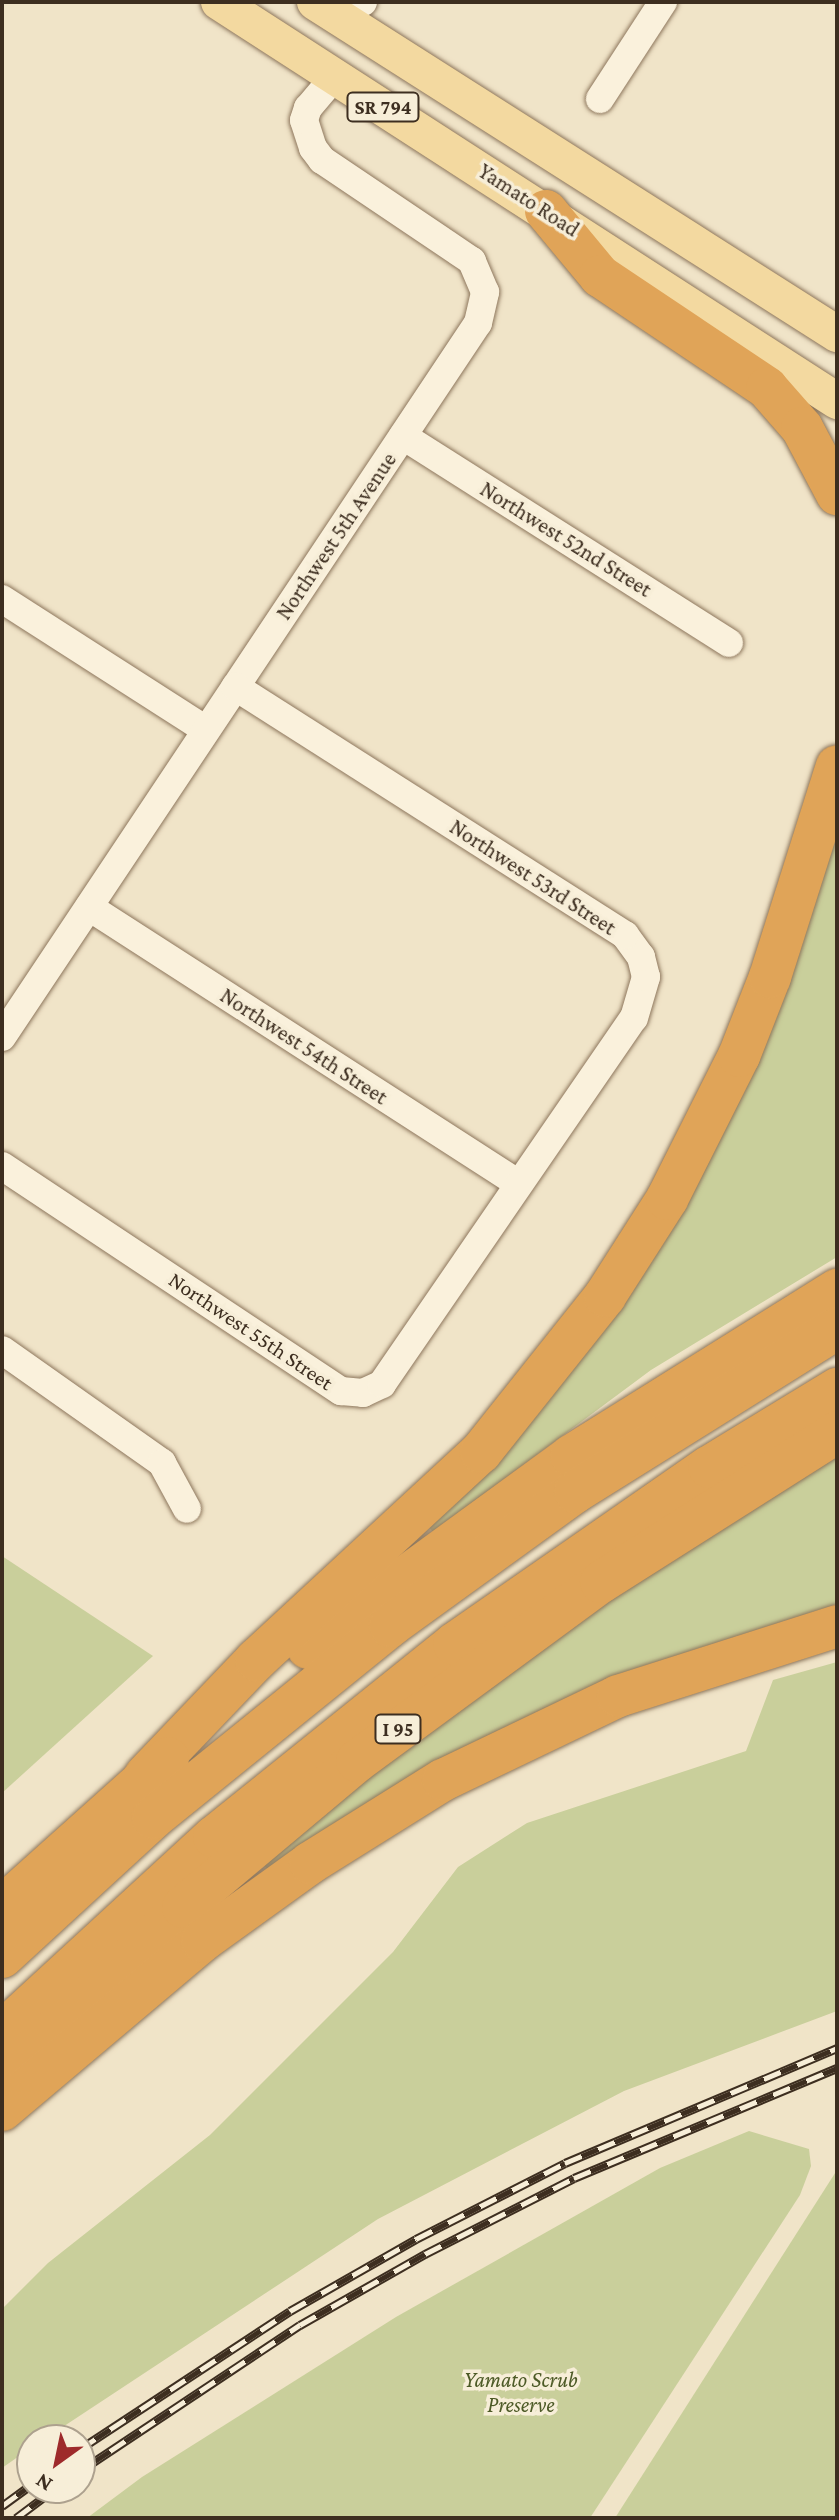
<!DOCTYPE html>
<html>
<head>
<meta charset="utf-8">
<style>
  body { margin:0 }
  #map { position:relative; width:839px; height:2520px; overflow:hidden; background:#f0e4c8; font-family:"Crimson Pro",serif }
  div>[style] { position:absolute }
  .green>* { inset:0; background:#c9cf9b }
  .roads { filter:drop-shadow(0 0 2px #8d765c) drop-shadow(0 0 2px #8d765c) }
  .minor>* { height:28px; margin:-14px; padding:0 14px; transform-origin:14px; border-radius:14px; background:#faf1dc }
  .major>* { height:36px; margin:-18px; padding:0 18px; transform-origin:18px; border-radius:18px; background:#f3d9a0 }
  .highway>* { height:42px; margin:-21px; padding:0 21px; transform-origin:21px; border-radius:21px; background:#e0a458 }
  .rail>* { height:9px; margin-top:-4.5px; transform-origin:0; background:repeating-linear-gradient(90deg,#f7eed8 0 18px,#3d2e20 0 36px); box-sizing:border-box; border-block:2px solid #3d2e20 }
  span { translate:-50% -50%; white-space:nowrap; text-align:center; line-height:1.15; -webkit-text-stroke:7px #f7eed8; paint-order:stroke }
  .shield-label span { padding:2px 6px; background:#f7eed8; border:2px solid; border-radius:6px; -webkit-text-stroke-width:0 }
  .shield-label { font-size:20px; color:#3d2e20; font-weight:700 }
  .street-label { font-size:22px; color:#3d2e20 }
  .park-label { font-size:22px; color:#4d5a26; font-style:italic }
  .frame { position:absolute; inset:0; border:4px solid #3d2e20; pointer-events:none }
  .north { position:absolute; left:16px; top:2424px; width:80px; height:80px; box-sizing:border-box; background:#f7eed8; border:2px solid #ada18e; border-radius:50%; rotate:213deg; font-size:22px; font-weight:700; line-height:32px; text-align:center; color:#3d2e20 }
  .north::after { content:''; display:block; margin:auto; width:28px; height:36px; background:#9e2a2b; clip-path:polygon(50% 0,100% 100%,50% 72%,0 100%) }
</style>
</head>
<body>
<div id="map">
  <div class="green">
    <i style="clip-path:polygon(837px 795px,837px 1257px,651px 1370px,433px 1532px,425px 1522px,668px 1215px)"></i>
    <i style="clip-path:polygon(837px 1448px,837px 1610px,271px 1873px,262px 1863px,456px 1704px)"></i>
    <i style="clip-path:polygon(2px 1556px,153px 1656px,2px 1793px)"></i>
    <i style="clip-path:polygon(837px 1662px,837px 2011px,624px 2091px,378px 2219px,43px 2440px,32px 2440px,32px 2447px,2px 2468px,2px 2309px,48px 2263px,210px 2135px,393px 1952px,458px 1867px,527px 1823px,746px 1751px,773px 1680px)"></i>
    <i style="clip-path:polygon(749px 2131px,809px 2149px,811px 2166px,800px 2195px,590px 2518px,87px 2518px,142px 2477px,396px 2317px,660px 2168px)"></i>
    <i style="clip-path:polygon(837px 2170px,837px 2518px,615px 2518px)"></i>
  </div>
  <div class="roads">
    <div class="minor">
      <i style="left:330px;top:2px;width:33px"></i>
      <i style="left:600px;top:99px;width:116px;rotate:-57deg"></i>
      <i style="left:403px;top:436px;width:386px;rotate:32.4deg"></i>
      <i style="left:2px;top:599px;width:242px;rotate:32.7deg"></i>
      <i style="left:89px;top:907px;width:511px;rotate:32.79deg"></i>
      <i style="left:2px;top:1037px;width:858px;rotate:-56.31deg"></i>
      <i style="left:478px;top:323px;width:32px;rotate:-77deg"></i>
      <i style="left:485px;top:292px;width:34px;rotate:-113deg"></i>
      <i style="left:472px;top:261px;width:181px;rotate:-146deg"></i>
      <i style="left:322px;top:160px;width:15px;rotate:-127deg"></i>
      <i style="left:313px;top:148px;width:29px;rotate:-108deg"></i>
      <i style="left:304px;top:120px;width:13px;rotate:-72deg"></i>
      <i style="left:308px;top:108px;width:42px;rotate:-49.8deg"></i>
      <i style="left:2px;top:1166px;width:407px;rotate:33.6deg"></i>
      <i style="left:341px;top:1391px;width:22px;rotate:5deg"></i>
      <i style="left:363px;top:1393px;width:21px;rotate:-25deg"></i>
      <i style="left:382px;top:1384px;width:444px;rotate:-55.5deg"></i>
      <i style="left:634px;top:1018px;width:43px;rotate:-73.7deg"></i>
      <i style="left:646px;top:977px;width:21px;rotate:-104deg"></i>
      <i style="left:641px;top:957px;width:27px;rotate:-126deg"></i>
      <i style="left:625px;top:935px;width:462px;rotate:-147.5deg"></i>
      <i style="left:2px;top:1350px;width:196px;rotate:35.2deg"></i>
      <i style="left:162px;top:1463px;width:52px;rotate:61.5deg"></i>
    </div>
    <div class="major">
      <i style="left:219px;top:2px;width:736px;rotate:32.85deg"></i>
      <i style="left:315px;top:2px;width:619px;rotate:32.46deg"></i>
    </div>
    <div class="highway">
      <i style="left:546px;top:211px;width:85px;rotate:50.3deg"></i>
      <i style="left:600px;top:276px;width:201px;rotate:33.8deg"></i>
      <i style="left:767px;top:388px;width:53px;rotate:48.8deg"></i>
      <i style="left:802px;top:428px;width:75px;rotate:62.1deg"></i>
      <i style="left:308px;top:1648px;width:326px;rotate:-36.1deg"></i>
      <i style="left:571px;top:1456px;width:314px;rotate:-32deg"></i>
      <i style="left:145px;top:1776px;width:161px;rotate:-46.3deg"></i>
      <i style="left:256px;top:1660px;width:306px;rotate:-42.8deg"></i>
      <i style="left:481px;top:1452px;width:199px;rotate:-51.5deg"></i>
      <i style="left:605px;top:1296px;width:115px;rotate:-57.4deg"></i>
      <i style="left:667px;top:1199px;width:160px;rotate:-63.3deg"></i>
      <i style="left:739px;top:1056px;width:85px;rotate:-68.6deg"></i>
      <i style="left:770px;top:977px;width:221px;rotate:-72.4deg"></i>
      <i style="left:2px;top:1907px;width:223px;rotate:-41.9deg"></i>
      <i style="left:2px;top:1957px;width:205px;rotate:-42.6deg"></i>
      <i style="left:153px;top:1818px;width:305px;rotate:-39deg"></i>
      <i style="left:390px;top:1626px;width:228px;rotate:-35.9deg"></i>
      <i style="left:575px;top:1492px;width:309px;rotate:-32deg"></i>
      <i style="left:2px;top:2032px;width:288px;rotate:-42.6deg"></i>
      <i style="left:214px;top:1837px;width:308px;rotate:-38.8deg"></i>
      <i style="left:454px;top:1644px;width:310px;rotate:-34.8deg"></i>
      <i style="left:709px;top:1467px;width:150px;rotate:-31.4deg"></i>
      <i style="left:2px;top:2079px;width:250px;rotate:-43.5deg"></i>
      <i style="left:183px;top:1907px;width:227px;rotate:-40deg"></i>
      <i style="left:357px;top:1761px;width:303px;rotate:-36.3deg"></i>
      <i style="left:601px;top:1582px;width:280px;rotate:-32.4deg"></i>
      <i style="left:2px;top:2110px;width:262px;rotate:-40.2deg"></i>
      <i style="left:202px;top:1941px;width:133px;rotate:-35.8deg"></i>
      <i style="left:310px;top:1863px;width:157px;rotate:-32deg"></i>
      <i style="left:443px;top:1780px;width:194px;rotate:-25.6deg"></i>
      <i style="left:618px;top:1696px;width:230px;rotate:-17.7deg"></i>
    </div>
  </div>
  <div class="rail">
    <i style="left:80px;top:2449px;width:251px;rotate:-33.3deg"></i>
    <i style="left:290px;top:2311px;width:145px;rotate:-29.7deg"></i>
    <i style="left:416px;top:2239px;width:167px;rotate:-27deg"></i>
    <i style="left:565px;top:2163px;width:295px;rotate:-22.9deg"></i>
    <i style="left:80px;top:2471px;width:264px;rotate:-33.6deg"></i>
    <i style="left:300px;top:2325px;width:144px;rotate:-29.6deg"></i>
    <i style="left:425px;top:2254px;width:167px;rotate:-27deg"></i>
    <i style="left:574px;top:2178px;width:285px;rotate:-22.7deg"></i>
    <i style="left:2px;top:2506px;width:37px;rotate:-36deg"></i>
    <i style="left:16px;top:2518px;width:50px;rotate:-36.9deg"></i>
  </div>
  <div class="shield-label">
    <span style="left:383px;top:107px">SR 794</span>
    <span style="left:398px;top:1729px">I 95</span>
  </div>
  <div class="street-label">
    <span style="left:529px;top:200px;rotate:33deg">Yamato Road</span>
    <span style="left:336px;top:536px;rotate:-56deg">Northwest 5th Avenue</span>
    <span style="left:566px;top:539px;rotate:32deg">Northwest 52nd Street</span>
    <span style="left:533px;top:877px;rotate:33deg">Northwest 53rd Street</span>
    <span style="left:304px;top:1046px;rotate:33deg">Northwest 54th Street</span>
    <span style="left:251px;top:1331px;rotate:34deg">Northwest 55th Street</span>
  </div>
  <div class="park-label">
    <span style="left:521px;top:2392px">Yamato Scrub<br>Preserve</span>
  </div>
  <div class="frame"></div>
  <div class="north">N</div>
</div>
</body>
</html>
